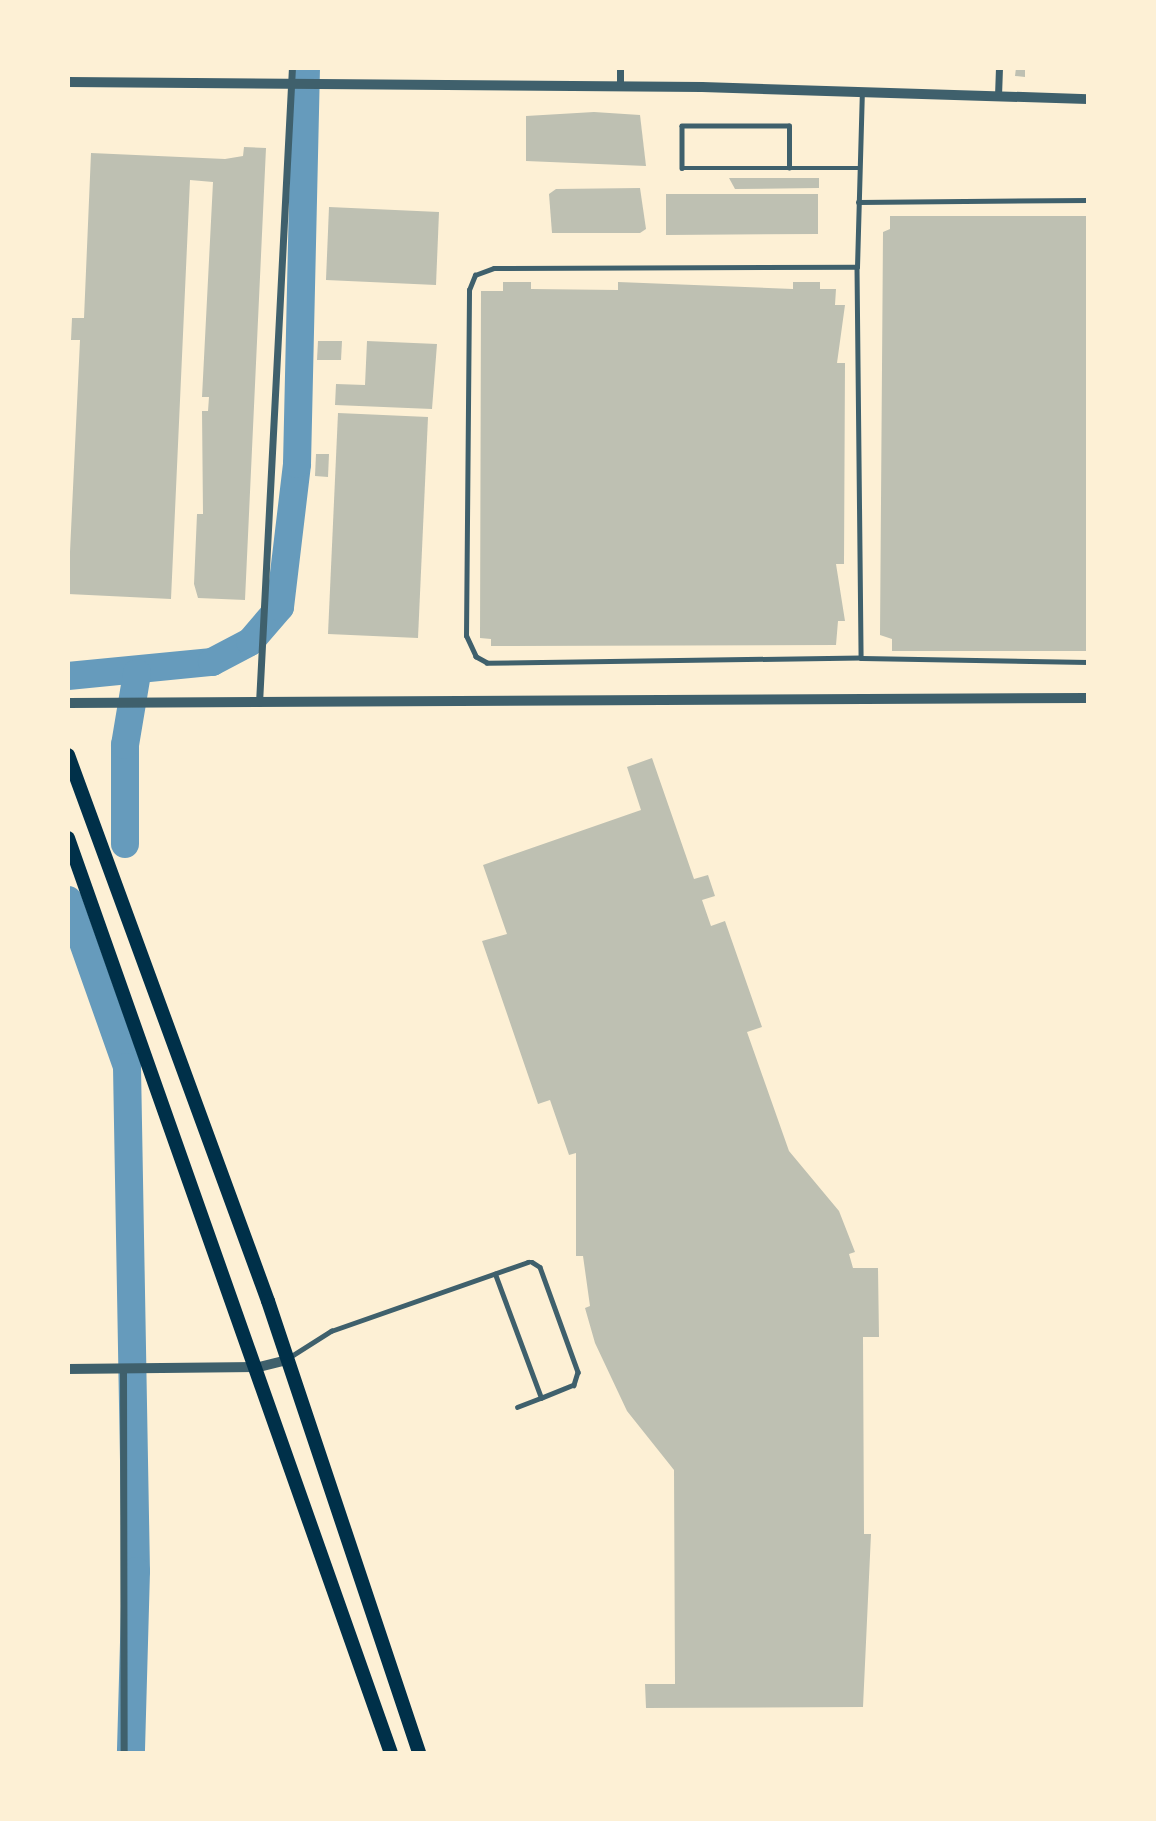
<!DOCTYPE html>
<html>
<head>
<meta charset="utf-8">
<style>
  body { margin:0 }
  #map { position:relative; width:1156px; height:1821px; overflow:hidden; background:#fdf0d5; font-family:"DejaVu Sans",sans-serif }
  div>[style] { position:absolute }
  .river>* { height:28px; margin:-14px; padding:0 14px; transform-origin:14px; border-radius:14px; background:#669bbc }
  .building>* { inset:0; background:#bec0b2 }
  .service>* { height:4.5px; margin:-2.25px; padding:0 2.25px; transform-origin:2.25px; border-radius:2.25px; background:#3f606c }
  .minor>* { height:7px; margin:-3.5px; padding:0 3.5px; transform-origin:3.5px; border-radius:3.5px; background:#3f606c }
  .tertiary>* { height:10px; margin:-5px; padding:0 5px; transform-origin:5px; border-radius:5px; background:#3f606c }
  .trunk>* { height:14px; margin:-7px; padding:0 7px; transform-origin:7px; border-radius:7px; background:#003049 }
  span { translate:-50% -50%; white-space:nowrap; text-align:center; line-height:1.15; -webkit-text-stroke:7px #fdf0d5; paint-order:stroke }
  .frame { position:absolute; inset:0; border:70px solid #fdf0d5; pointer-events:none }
</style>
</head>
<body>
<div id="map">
  <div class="river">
    <i style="left:68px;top:676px;width:145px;rotate:-5.6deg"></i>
    <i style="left:212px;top:662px;width:43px;rotate:-27.8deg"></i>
    <i style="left:250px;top:642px;width:46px;rotate:-49.4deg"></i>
    <i style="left:280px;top:607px;width:144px;rotate:-83.2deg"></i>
    <i style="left:297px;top:464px;width:396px;rotate:-88.7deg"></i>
    <i style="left:125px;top:844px;width:99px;rotate:-90deg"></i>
    <i style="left:125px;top:745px;width:73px;rotate:-80.5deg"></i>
    <i style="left:68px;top:900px;width:177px;rotate:70.5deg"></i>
    <i style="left:127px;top:1067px;width:504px;rotate:88.98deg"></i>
    <i style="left:136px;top:1571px;width:182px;rotate:91.6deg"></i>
  </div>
  <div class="building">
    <i style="clip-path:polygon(1016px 68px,1025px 68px,1025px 77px,1015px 76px)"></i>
    <i style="clip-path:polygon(594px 112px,640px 115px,646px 166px,526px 161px,526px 116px)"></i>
    <i style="clip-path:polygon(244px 147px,266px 148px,245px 600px,198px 598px,194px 584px,197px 514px,203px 514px,202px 411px,208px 411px,209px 397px,202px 397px,213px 182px,190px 180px,171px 599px,68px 594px,80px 340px,71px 340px,72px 318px,84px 318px,91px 153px,225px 159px,243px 156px)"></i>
    <i style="clip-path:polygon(729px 178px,819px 178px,819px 188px,735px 189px)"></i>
    <i style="clip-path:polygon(640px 188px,646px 229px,640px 233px,552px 233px,549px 194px,556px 189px)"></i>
    <i style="clip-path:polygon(666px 194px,818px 194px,818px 234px,666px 235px)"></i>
    <i style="clip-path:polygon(329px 207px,439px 212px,436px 285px,326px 280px)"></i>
    <i style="clip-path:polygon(890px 216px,1088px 216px,1088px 651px,892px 651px,892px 639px,880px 635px,883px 232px,890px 229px)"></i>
    <i style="clip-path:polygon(503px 282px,531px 282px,531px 289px,618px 290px,618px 282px,793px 289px,793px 282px,820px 282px,820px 289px,836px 289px,835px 305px,845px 305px,837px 363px,845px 363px,844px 564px,836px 564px,845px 621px,838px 621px,836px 645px,491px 646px,491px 639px,480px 638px,481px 291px,503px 291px)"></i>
    <i style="clip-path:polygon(318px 341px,342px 341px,341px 360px,317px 360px)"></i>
    <i style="clip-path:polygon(367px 341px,437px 344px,432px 409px,335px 405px,336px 384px,365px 385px)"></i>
    <i style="clip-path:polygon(338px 413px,428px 417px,418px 638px,328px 634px)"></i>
    <i style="clip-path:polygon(316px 454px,329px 454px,328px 477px,315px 476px)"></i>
    <i style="clip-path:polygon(652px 758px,694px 879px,708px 875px,715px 896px,702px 900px,711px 926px,725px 921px,762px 1027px,747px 1032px,789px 1151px,839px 1211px,855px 1252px,849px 1254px,853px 1268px,878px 1268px,879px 1337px,863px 1337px,864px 1534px,871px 1534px,863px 1707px,646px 1708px,645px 1684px,675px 1684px,674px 1470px,627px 1411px,595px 1343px,585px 1308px,590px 1306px,583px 1256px,576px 1256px,576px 1153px,569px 1155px,550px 1100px,538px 1104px,482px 941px,507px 934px,483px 865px,641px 810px,627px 767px)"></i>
  </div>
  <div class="service">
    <i style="left:789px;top:168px;width:42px;rotate:-90deg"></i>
    <i style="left:789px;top:126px;width:107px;rotate:180deg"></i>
    <i style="left:682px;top:126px;width:42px;rotate:90deg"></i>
    <i style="left:682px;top:168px;width:177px"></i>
    <i style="left:858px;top:202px;width:230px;rotate:-0.5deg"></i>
    <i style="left:857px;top:267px;width:391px;rotate:89.4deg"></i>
    <i style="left:861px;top:658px;width:374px;rotate:179.2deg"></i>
    <i style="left:487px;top:663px;width:13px;rotate:-151deg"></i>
    <i style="left:476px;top:657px;width:23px;rotate:-115deg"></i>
    <i style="left:466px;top:636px;width:346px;rotate:-89.5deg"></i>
    <i style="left:469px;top:290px;width:16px;rotate:-68deg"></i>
    <i style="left:475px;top:275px;width:20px;rotate:-20deg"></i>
    <i style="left:494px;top:268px;width:363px;rotate:-0.2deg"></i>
    <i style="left:857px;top:267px;width:174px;rotate:-88.4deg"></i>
    <i style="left:862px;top:658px;width:226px;rotate:1deg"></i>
    <i style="left:290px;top:1357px;width:49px;rotate:-32.4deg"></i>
    <i style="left:331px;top:1331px;width:209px;rotate:-19.3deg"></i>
    <i style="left:528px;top:1262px;width:4px"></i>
    <i style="left:532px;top:1262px;width:9px;rotate:32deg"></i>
    <i style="left:540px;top:1267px;width:112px;rotate:70.1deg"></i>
    <i style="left:578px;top:1372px;width:14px;rotate:107deg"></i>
    <i style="left:574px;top:1385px;width:35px;rotate:158deg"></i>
    <i style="left:541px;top:1398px;width:132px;rotate:-110.4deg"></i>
    <i style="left:517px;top:1407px;width:26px;rotate:-21deg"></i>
  </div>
  <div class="minor">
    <i style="left:620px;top:87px;width:19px;rotate:-90deg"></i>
    <i style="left:998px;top:96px;width:28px;rotate:-88deg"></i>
    <i style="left:259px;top:703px;width:636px;rotate:-87.03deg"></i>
    <i style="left:123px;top:1369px;width:384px;rotate:89.9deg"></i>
  </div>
  <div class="tertiary">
    <i style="left:68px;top:82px;width:634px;rotate:0.45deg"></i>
    <i style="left:702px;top:87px;width:386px;rotate:1.8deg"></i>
    <i style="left:68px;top:703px;width:1020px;rotate:-0.28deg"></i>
    <i style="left:68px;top:1369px;width:191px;rotate:-0.6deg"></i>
    <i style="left:259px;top:1367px;width:29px;rotate:-14deg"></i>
  </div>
  <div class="trunk">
    <i style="left:68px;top:755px;width:581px;rotate:69.88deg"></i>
    <i style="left:268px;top:1301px;width:477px;rotate:71.5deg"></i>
    <i style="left:68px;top:838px;width:970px;rotate:70.56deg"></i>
  </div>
  <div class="frame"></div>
</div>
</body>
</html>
